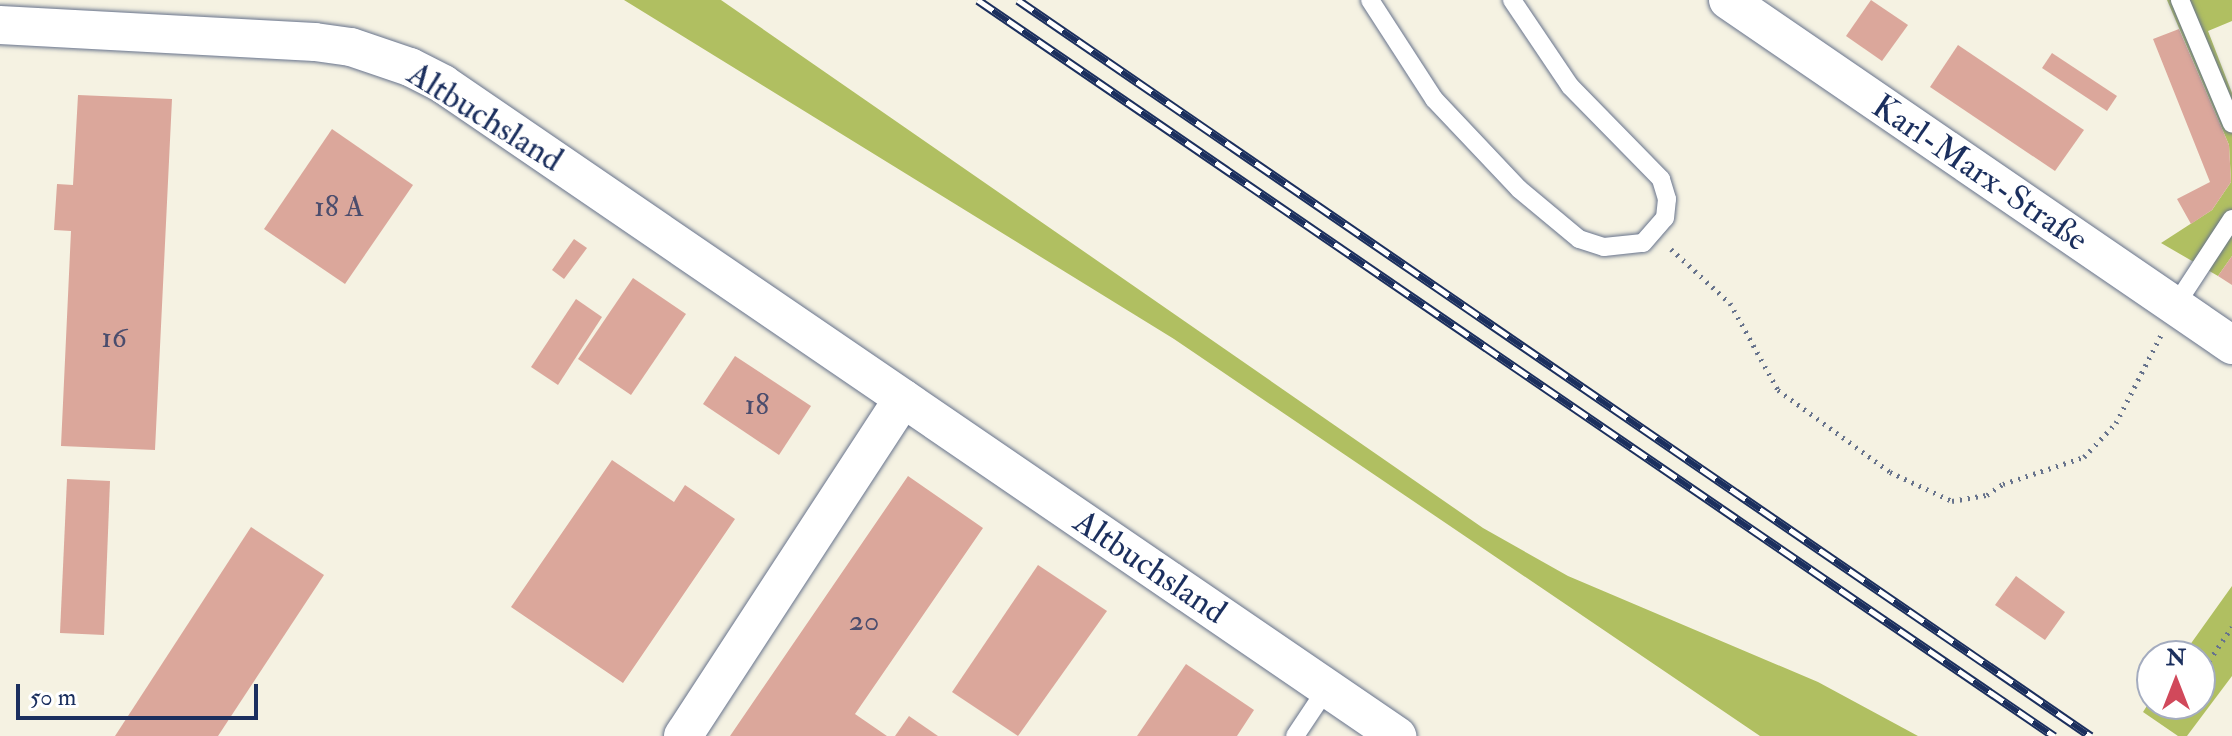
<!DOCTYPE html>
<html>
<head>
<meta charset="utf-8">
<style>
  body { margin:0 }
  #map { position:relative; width:2232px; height:736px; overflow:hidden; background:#f5f2e2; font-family:"IM FELL Double Pica",serif }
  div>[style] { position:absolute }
  .green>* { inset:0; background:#b0bf61 }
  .building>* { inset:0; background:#dba79b }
  .path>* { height:5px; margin-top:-2.5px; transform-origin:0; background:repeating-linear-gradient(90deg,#67738c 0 2px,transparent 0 8px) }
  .roads { filter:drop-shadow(0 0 2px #67738c) drop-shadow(0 0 2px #67738c) }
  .lane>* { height:18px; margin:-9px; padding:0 9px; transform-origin:9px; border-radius:9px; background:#fff }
  .street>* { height:38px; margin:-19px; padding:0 19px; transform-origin:19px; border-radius:19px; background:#fff }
  .rail>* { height:9px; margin-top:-4.5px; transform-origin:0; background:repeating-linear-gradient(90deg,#fff 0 18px,#1b2f5e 0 36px); box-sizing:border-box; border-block:2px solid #1b2f5e }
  span { translate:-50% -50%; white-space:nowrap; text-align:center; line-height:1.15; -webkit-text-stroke:6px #fff; paint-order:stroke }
  .number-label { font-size:30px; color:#4b4d6d }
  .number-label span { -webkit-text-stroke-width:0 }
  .street-label { font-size:34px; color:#1b2f5e }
  .north { position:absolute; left:2136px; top:640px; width:80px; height:80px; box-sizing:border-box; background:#fff; border:2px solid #a4acbf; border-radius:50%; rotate:0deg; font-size:22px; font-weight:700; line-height:32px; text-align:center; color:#1b2f5e }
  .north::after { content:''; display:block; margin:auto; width:28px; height:36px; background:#d1495b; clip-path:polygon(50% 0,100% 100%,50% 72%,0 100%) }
  .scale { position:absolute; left:16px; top:684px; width:242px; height:36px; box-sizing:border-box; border:4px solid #1b2f5e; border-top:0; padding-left:10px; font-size:24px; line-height:28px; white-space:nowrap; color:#1b2f5e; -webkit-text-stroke:6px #fff; paint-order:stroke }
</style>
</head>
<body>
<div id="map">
  <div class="green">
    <i style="clip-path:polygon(624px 0,721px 0,1483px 528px,1568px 576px,1818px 682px,1918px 736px,1760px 736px,1174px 339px)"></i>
    <i style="clip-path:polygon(2167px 0,2232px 0,2232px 21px,2208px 31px,2232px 93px,2232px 256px,2218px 276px,2161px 243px,2212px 210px,2231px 182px,2229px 145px)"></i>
    <i style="clip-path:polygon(2232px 586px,2232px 676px,2187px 736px,2178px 736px,2143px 712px,2152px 698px,2152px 704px,2200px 704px,2200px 656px,2182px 656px)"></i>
  </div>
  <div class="building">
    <i style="clip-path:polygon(1871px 0,1908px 25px,1882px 61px,1846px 36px)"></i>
    <i style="clip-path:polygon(2179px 29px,2229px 145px,2231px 182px,2212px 210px,2191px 224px,2177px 199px,2210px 182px,2153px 39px)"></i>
    <i style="clip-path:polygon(1958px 45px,2084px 130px,2055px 171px,1930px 87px)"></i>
    <i style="clip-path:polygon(2052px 53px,2117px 96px,2107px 111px,2042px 68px)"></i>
    <i style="clip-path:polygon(78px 95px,172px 99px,155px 450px,61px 446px,71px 231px,54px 230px,57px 184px,73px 185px)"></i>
    <i style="clip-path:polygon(332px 129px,413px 185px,345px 284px,264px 229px)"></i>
    <i style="clip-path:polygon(574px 239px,587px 248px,564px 279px,552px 270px)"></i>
    <i style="clip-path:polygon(2232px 256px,2232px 285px,2218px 276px)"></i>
    <i style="clip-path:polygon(633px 278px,686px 314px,631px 395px,578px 359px)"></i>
    <i style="clip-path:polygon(576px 299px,602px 317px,558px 385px,531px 367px)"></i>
    <i style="clip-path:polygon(735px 356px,811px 406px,779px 455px,703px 404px)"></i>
    <i style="clip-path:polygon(612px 460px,674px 502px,685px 485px,735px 519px,623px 683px,511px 607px)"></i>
    <i style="clip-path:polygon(908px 476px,983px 528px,855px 714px,887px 736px,730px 736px)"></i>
    <i style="clip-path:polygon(67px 479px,110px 481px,104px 635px,60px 633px)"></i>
    <i style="clip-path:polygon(251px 527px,324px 575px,218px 736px,115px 736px)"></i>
    <i style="clip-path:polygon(1038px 565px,1107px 611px,1018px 736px,952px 692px)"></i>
    <i style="clip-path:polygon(2016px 576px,2065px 612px,2045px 640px,1995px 605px)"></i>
    <i style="clip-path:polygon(1186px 664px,1254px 710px,1237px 736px,1137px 736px)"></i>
    <i style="clip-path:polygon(909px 716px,938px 736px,895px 736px)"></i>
  </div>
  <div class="path">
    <i style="left:1671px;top:249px;width:80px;rotate:42.5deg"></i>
    <i style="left:1730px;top:303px;width:99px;rotate:61.1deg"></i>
    <i style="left:1778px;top:390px;width:139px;rotate:36.2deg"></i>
    <i style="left:1890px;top:472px;width:68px;rotate:25.1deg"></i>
    <i style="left:1952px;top:501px;width:36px;rotate:-10deg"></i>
    <i style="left:1987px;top:495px;width:19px;rotate:-35deg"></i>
    <i style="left:2003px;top:484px;width:85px;rotate:-18.4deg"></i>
    <i style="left:2084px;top:457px;width:47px;rotate:-46.7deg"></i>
    <i style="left:2116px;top:423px;width:99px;rotate:-62.9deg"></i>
    <i style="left:2200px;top:674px;width:57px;rotate:-55.8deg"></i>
  </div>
  <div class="roads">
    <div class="lane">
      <i style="left:1370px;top:0;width:118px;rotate:57.1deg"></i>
      <i style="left:1434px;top:99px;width:124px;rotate:46.6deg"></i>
      <i style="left:1519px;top:189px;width:78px;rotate:39.8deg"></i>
      <i style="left:1579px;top:239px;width:26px;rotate:18deg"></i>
      <i style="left:1604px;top:247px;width:39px;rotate:-6deg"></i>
      <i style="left:1643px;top:243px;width:33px;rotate:-49deg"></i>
      <i style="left:1665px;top:218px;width:19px;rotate:-84deg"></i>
      <i style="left:1667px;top:199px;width:21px;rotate:-107deg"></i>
      <i style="left:1661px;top:179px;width:130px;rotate:-134.4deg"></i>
      <i style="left:1570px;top:86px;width:104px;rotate:-124deg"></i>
      <i style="left:2180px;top:0;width:134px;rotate:67.2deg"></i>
      <i style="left:2175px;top:306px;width:104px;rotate:-56.8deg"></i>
      <i style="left:1295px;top:736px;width:58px;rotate:-56.3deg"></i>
    </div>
    <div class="street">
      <i style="left:1728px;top:0;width:611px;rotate:34.39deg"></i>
      <i style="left:0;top:25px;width:315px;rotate:3.1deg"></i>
      <i style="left:315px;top:42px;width:36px;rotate:8deg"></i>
      <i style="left:351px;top:47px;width:62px;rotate:18.7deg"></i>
      <i style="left:410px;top:67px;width:37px;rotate:27deg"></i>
      <i style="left:443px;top:84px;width:1156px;rotate:34.35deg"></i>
      <i style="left:683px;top:736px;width:403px;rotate:-56.9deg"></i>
    </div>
  </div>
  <div class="rail">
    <i style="left:978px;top:0;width:1304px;rotate:34.37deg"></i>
    <i style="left:1018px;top:0;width:1301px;rotate:34.45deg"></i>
  </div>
  <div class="number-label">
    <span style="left:339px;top:207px">18 A</span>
    <span style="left:114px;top:338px">16</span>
    <span style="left:757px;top:405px">18</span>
    <span style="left:864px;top:621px">20</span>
  </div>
  <div class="street-label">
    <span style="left:485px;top:117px;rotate:32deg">Altbuchsland</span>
    <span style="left:1980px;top:173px;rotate:34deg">Karl-Marx-Straße</span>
    <span style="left:1150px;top:567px;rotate:34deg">Altbuchsland</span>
  </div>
  <div class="north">N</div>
  <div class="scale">50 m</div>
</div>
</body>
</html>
